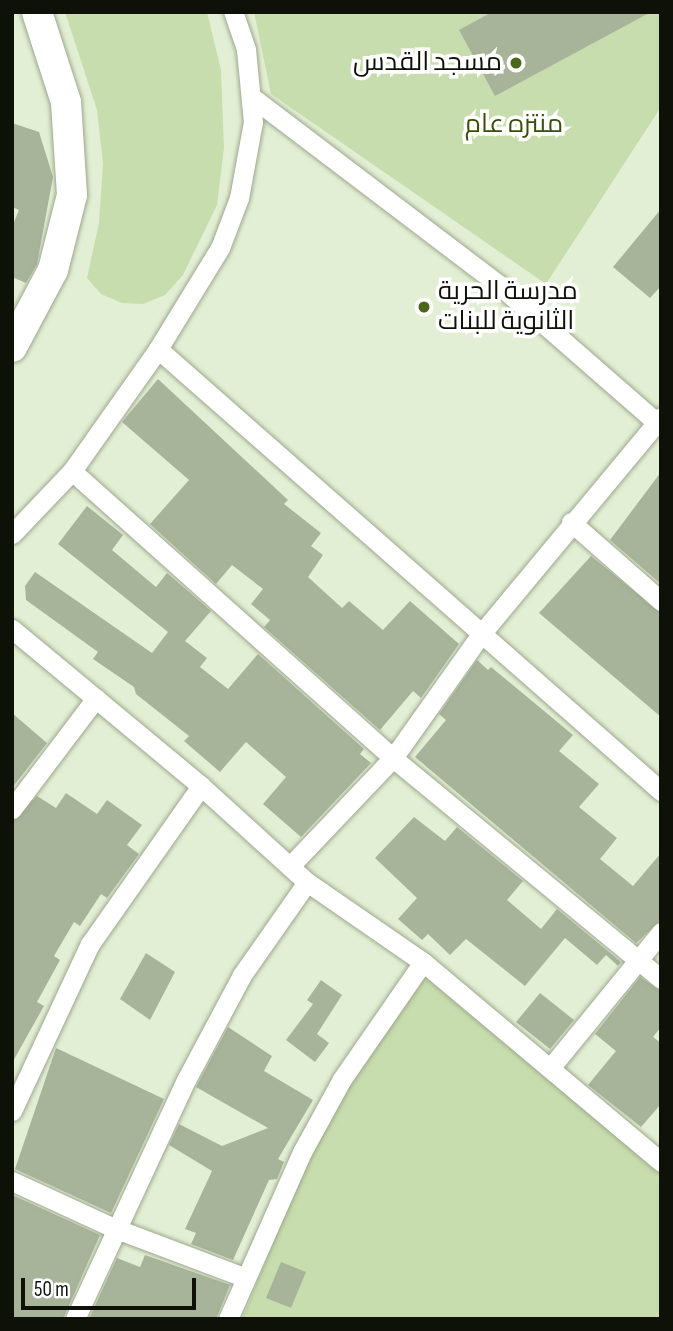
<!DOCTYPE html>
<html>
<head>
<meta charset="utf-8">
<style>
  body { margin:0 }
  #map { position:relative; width:673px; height:1331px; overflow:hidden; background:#e3efd4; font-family:"Sofia Sans Condensed",Cairo,sans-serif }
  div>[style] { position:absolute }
  .green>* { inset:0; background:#c8ddad }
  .building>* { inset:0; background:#a8b49a }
  .roads { filter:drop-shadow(0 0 2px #9ca88e) drop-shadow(0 0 2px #9ca88e) }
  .street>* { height:19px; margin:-9.5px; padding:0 9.5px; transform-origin:9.5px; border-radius:9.5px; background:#fff }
  .primary>* { height:30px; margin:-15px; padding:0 15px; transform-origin:15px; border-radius:15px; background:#fff }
  .dots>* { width:19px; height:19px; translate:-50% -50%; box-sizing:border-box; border:4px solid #fff; border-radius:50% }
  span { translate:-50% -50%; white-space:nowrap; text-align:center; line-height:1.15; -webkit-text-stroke:7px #fff; paint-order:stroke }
  .poi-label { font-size:26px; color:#0d1108 }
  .right { translate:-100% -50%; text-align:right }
  .left { translate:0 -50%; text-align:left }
  .park-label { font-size:26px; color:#384f05 }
  .frame { position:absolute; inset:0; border:14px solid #0d1108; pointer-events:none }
  .scale { position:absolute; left:21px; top:1278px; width:175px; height:32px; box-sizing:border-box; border:4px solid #0d1108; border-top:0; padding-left:9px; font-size:21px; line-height:24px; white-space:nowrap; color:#0d1108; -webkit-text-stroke:5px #fff; paint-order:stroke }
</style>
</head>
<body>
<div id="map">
  <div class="green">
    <i style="clip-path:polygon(65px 12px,207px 12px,221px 70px,224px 148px,217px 205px,183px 275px,165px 295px,143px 304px,122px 303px,101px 294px,87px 278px,99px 223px,103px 163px,97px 110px)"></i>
    <i style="clip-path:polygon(254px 12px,661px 12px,661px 107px,546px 284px,271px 94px)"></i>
    <i style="clip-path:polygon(421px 976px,430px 976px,661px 1168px,661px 1319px,242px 1319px,303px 1170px,355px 1070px)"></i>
  </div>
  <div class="building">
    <i style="clip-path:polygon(492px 12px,651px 12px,495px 96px,459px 30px)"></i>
    <i style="clip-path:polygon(12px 123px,39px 132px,53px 177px,37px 264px,26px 283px,12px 277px,12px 227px,19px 210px,12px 207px)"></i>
    <i style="clip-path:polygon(661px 209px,661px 286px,650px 298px,613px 267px)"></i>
    <i style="clip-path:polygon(158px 379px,288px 500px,284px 504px,321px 533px,311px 546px,323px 555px,308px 577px,342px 608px,349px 601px,383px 630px,410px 601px,459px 644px,421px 698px,413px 691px,380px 730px,264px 627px,270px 620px,251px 604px,263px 589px,232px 565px,216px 584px,150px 524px,189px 480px,122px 422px)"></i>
    <i style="clip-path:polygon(661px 472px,661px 584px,610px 540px)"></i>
    <i style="clip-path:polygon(87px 506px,123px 535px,112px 550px,156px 587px,167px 573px,211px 611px,185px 641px,207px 658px,200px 667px,228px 689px,258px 654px,364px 749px,360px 754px,371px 763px,301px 837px,263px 804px,286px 777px,246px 742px,220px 772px,184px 741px,189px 736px,136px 694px,134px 687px,93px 659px,98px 652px,26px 600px,25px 586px,35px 572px,152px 653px,168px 632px,58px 544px)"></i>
    <i style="clip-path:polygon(591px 556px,661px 613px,661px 717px,539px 613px)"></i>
    <i style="clip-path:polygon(477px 660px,488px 670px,491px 667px,573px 735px,559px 751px,599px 784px,579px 807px,617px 838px,600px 859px,633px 886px,661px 853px,661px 920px,636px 943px,415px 757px,446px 720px,439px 714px)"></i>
    <i style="clip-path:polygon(12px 713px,47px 743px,12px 788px)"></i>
    <i style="clip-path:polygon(66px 793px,97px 814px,107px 800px,142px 825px,127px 845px,139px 854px,107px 898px,101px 894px,80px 926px,74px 922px,54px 956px,60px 960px,37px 1002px,44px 1006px,12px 1063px,12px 821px,37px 796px,56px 808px)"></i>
    <i style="clip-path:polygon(414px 817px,445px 841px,457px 827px,523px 881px,507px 900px,541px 929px,557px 909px,621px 962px,618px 966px,606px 955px,597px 965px,565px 938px,525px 986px,466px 939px,450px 955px,428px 934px,422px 940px,398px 919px,417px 898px,375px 858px)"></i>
    <i style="clip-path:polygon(146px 953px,175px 972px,150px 1020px,120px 999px)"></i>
    <i style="clip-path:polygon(640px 977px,661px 991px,661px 1027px,653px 1037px,661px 1043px,661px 1104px,641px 1127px,588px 1085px,616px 1051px,595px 1034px)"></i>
    <i style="clip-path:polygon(321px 980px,342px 995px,317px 1034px,329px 1043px,315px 1062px,286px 1040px,313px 1004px,307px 1000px)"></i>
    <i style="clip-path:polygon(540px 993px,574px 1020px,550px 1049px,516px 1022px)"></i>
    <i style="clip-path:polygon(228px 1027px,272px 1056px,264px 1071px,313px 1100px,278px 1159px,284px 1162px,277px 1179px,269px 1180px,233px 1260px,191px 1244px,196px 1233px,185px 1229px,212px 1171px,169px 1145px,179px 1124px,222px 1146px,268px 1128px,196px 1087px)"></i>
    <i style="clip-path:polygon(56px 1048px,164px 1099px,111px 1213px,15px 1169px)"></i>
    <i style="clip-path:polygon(12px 1195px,100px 1235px,63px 1319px,12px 1319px)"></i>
    <i style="clip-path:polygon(145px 1255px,230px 1285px,216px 1319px,89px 1319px,117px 1258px,140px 1267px)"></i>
    <i style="clip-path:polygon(281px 1262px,306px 1272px,291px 1308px,266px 1298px)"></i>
  </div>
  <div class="roads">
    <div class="street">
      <i style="left:253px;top:98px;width:308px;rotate:37.2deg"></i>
      <i style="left:498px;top:284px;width:210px;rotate:41.1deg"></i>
      <i style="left:158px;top:349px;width:670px;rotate:41.31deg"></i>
      <i style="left:72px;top:471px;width:431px;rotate:41.8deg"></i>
      <i style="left:393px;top:758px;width:347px;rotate:39.5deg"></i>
      <i style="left:571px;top:522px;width:120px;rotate:41.3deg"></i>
      <i style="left:12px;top:534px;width:87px;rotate:-46.4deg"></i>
      <i style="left:72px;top:471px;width:149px;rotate:-54.8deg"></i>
      <i style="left:158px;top:349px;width:119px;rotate:-58.5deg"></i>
      <i style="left:220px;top:248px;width:53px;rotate:-69.2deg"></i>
      <i style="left:239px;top:198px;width:77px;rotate:-79.6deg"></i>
      <i style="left:253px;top:122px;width:73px;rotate:-95.5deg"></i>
      <i style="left:246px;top:49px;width:39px;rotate:-109deg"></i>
      <i style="left:12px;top:629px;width:246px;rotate:39.7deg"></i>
      <i style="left:201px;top:786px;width:143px;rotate:42.2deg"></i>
      <i style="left:307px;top:882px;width:141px;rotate:34.6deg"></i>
      <i style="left:423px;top:962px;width:311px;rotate:40deg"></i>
      <i style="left:12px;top:809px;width:139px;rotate:-52.9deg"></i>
      <i style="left:291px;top:865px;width:148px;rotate:-46.4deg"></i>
      <i style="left:393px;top:758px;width:152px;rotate:-54.6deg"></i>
      <i style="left:481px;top:634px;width:282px;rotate:-50.3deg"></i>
      <i style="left:551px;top:1067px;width:174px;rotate:-50.8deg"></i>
      <i style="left:12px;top:1111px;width:184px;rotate:-65deg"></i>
      <i style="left:90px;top:944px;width:193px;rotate:-54.9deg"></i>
      <i style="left:12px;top:1181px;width:112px;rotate:24.7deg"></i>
      <i style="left:114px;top:1228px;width:141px;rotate:20.7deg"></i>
      <i style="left:75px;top:1319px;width:264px;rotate:-65.1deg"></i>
      <i style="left:186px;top:1080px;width:119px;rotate:-61.9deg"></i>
      <i style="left:242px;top:975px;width:113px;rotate:-55deg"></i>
      <i style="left:228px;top:1319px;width:183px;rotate:-66.1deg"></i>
      <i style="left:302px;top:1152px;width:83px;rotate:-61.3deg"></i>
      <i style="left:342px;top:1079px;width:142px;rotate:-55.3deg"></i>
    </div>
    <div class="primary">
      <i style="left:12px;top:347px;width:87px;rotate:-62deg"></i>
      <i style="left:53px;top:270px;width:77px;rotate:-75.8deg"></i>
      <i style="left:72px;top:195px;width:93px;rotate:-93.7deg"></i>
      <i style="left:66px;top:102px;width:95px;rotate:-107.9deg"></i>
    </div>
  </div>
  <div class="dots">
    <i style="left:516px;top:63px;background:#4b6618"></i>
    <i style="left:424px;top:307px;background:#4b6618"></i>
  </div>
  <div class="poi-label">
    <span class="right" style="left:502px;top:63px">مسجد القدس</span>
    <span class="left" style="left:438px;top:307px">مدرسة الحرية<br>الثانوية للبنات</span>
  </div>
  <div class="park-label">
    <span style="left:514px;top:125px">منتزه عام</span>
  </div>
  <div class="frame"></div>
  <div class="scale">50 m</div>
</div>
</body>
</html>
